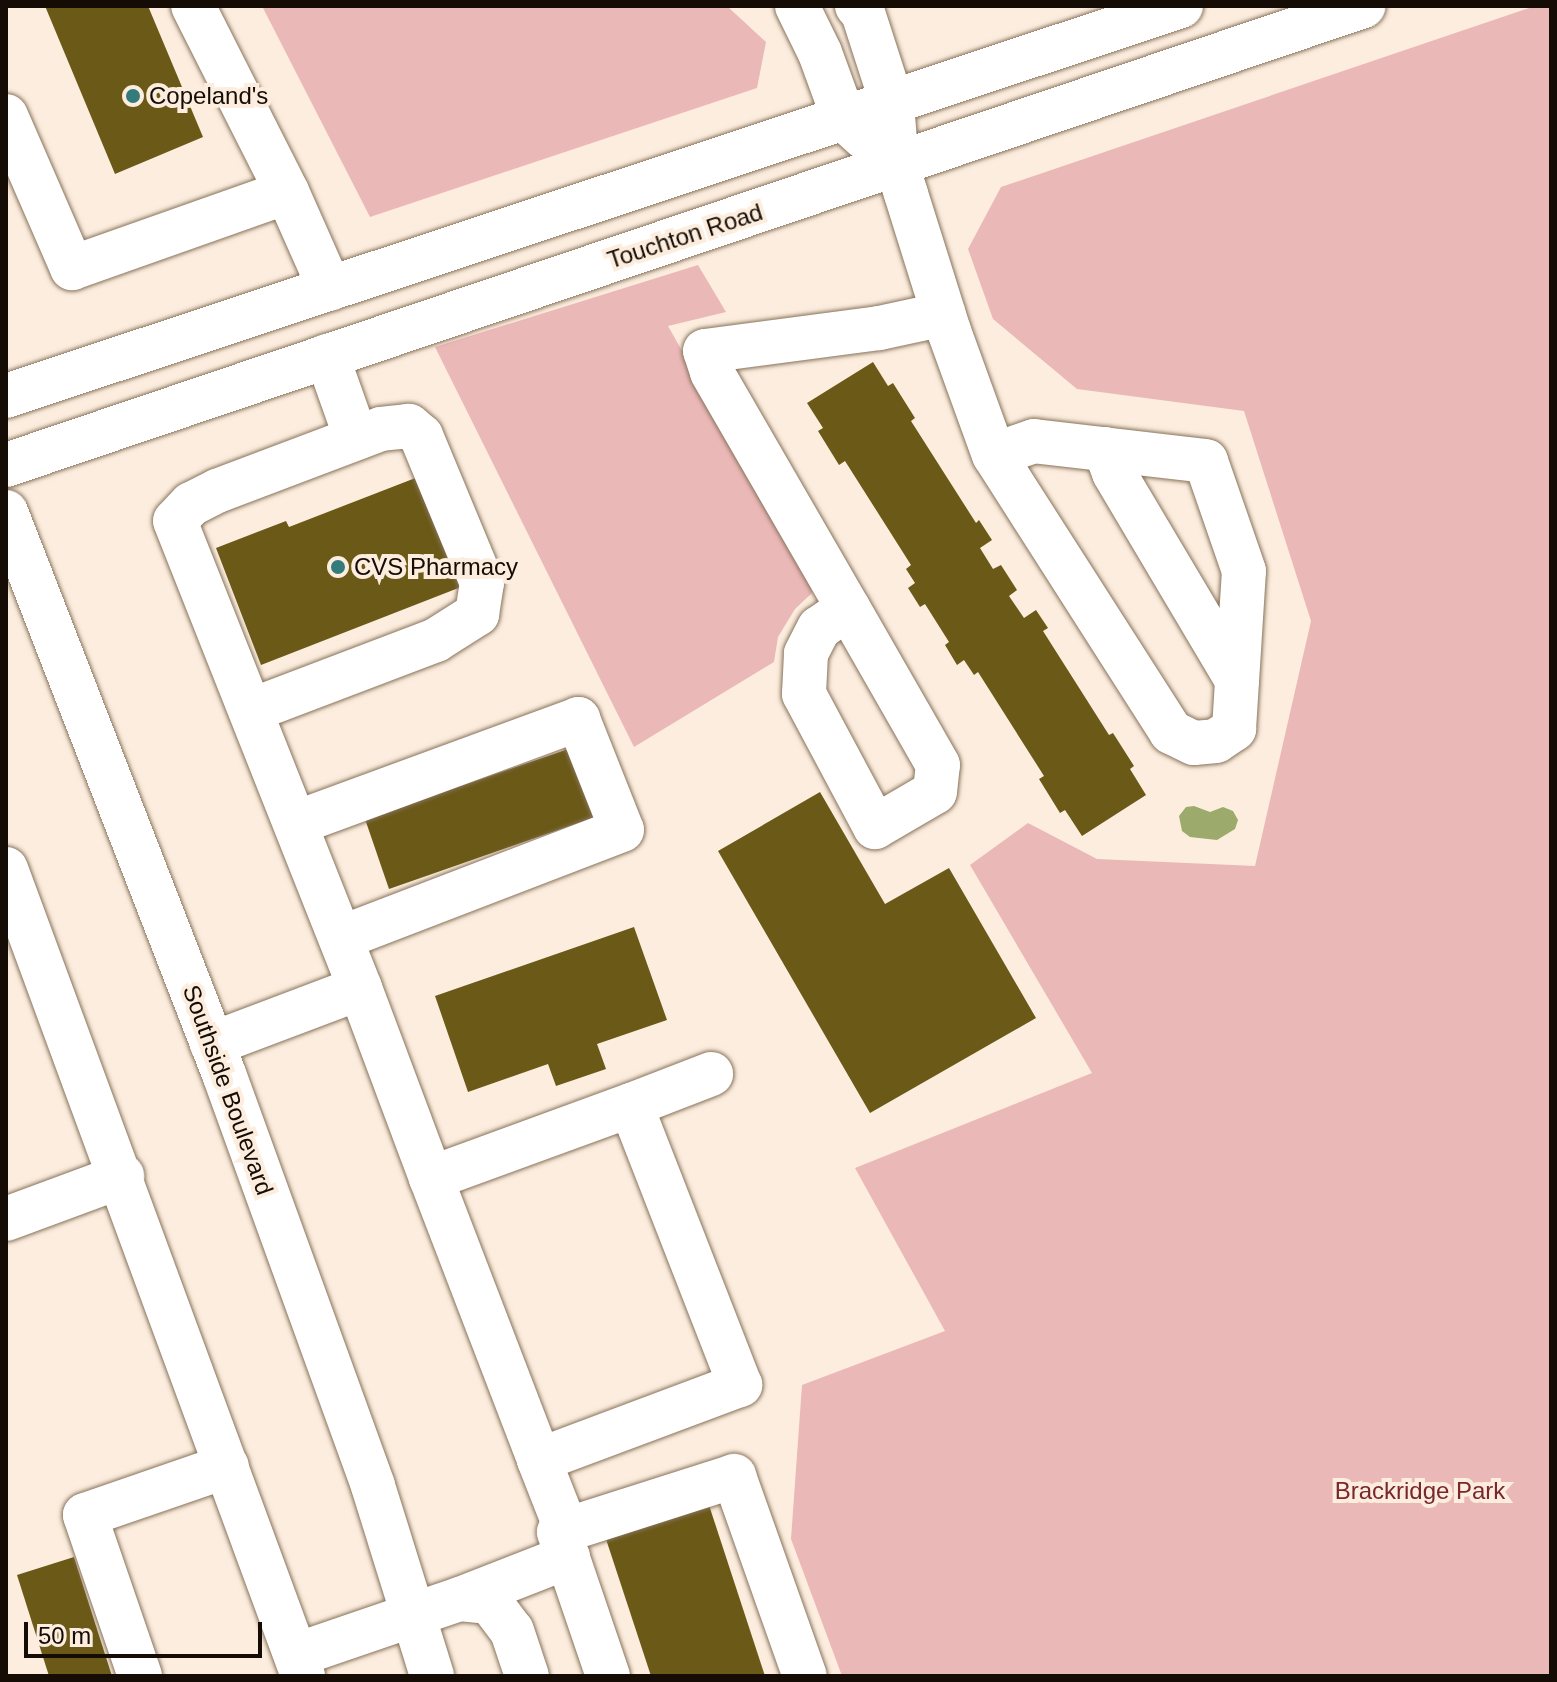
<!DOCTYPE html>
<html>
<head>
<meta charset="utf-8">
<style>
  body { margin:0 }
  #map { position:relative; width:1557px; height:1682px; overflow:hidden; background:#fcedde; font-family:Arial,sans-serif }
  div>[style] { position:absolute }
  .green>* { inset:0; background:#ebb8b8 }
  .water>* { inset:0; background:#9caa6c }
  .building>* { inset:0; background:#6a5917 }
  .roads { filter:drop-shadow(0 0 2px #88735b) drop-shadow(0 0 2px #88735b) }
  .minor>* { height:44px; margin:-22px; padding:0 22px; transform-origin:22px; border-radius:22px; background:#fff }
  .highway>* { height:44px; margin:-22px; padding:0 22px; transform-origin:22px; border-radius:22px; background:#fff }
  .dots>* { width:22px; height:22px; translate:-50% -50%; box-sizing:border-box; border:4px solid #fcedde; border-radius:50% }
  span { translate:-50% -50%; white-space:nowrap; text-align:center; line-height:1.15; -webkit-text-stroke:8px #fcedde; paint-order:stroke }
  .poi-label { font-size:24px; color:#150d05 }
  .left { translate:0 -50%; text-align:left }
  .street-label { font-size:24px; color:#150d05 }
  .park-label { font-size:24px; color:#79272d }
  .frame { position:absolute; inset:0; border:8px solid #150d05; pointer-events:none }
  .scale { position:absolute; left:24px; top:1622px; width:238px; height:36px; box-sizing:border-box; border:4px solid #150d05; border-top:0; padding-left:10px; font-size:24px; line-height:28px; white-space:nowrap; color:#150d05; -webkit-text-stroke:6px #fcedde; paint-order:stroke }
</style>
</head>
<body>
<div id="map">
  <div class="green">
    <i style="clip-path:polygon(262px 6px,727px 6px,766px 42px,757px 88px,370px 217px)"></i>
    <i style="clip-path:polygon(1535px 6px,1551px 6px,1551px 1676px,842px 1676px,791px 1539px,802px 1385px,945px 1331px,855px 1168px,1092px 1073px,970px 865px,1028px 823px,1097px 859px,1255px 866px,1311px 621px,1244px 411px,1077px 389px,993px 319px,968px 249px,1001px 187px)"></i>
    <i style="clip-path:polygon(698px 265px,726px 312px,668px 326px,811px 579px,812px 593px,795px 609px,778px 637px,774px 662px,634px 747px,435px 347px)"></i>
  </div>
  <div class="water">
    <i style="clip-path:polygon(1194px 806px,1210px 812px,1223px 807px,1233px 811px,1238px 820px,1235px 829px,1217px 840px,1190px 837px,1182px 831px,1179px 816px,1186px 807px)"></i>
  </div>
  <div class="building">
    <i style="clip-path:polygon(45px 6px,148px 6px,203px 137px,115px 174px)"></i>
    <i style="clip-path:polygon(873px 362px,888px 386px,893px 383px,915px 418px,911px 421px,976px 523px,979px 520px,992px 540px,980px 548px,993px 569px,1001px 565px,1017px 590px,1009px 596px,1024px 618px,1036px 610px,1048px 628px,1043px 631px,1109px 735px,1113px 733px,1134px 766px,1130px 769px,1146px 795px,1082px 836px,1065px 810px,1060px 813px,1039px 779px,1044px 776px,978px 672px,974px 675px,964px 660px,957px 665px,945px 645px,949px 642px,925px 604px,920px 607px,908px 588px,915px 583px,906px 569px,911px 565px,845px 461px,839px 465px,818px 431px,823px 428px,807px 403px)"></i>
    <i style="clip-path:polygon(418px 477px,461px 587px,261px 665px,216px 548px,286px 521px,289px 527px)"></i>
    <i style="clip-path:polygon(574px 747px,598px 816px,389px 889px,365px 819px)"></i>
    <i style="clip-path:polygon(820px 792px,885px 904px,949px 868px,1036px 1018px,870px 1113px,718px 851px)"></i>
    <i style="clip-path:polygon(634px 927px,667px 1020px,597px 1044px,606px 1069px,556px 1086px,548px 1064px,468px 1092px,435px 996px)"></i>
    <i style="clip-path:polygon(706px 1496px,765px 1676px,651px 1676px,603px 1530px)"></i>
    <i style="clip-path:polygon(74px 1557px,112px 1676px,49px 1676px,17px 1575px)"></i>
  </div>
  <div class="roads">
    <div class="minor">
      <i style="left:797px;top:6px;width:52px;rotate:63.9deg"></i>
      <i style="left:820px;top:53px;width:70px;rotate:70deg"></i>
      <i style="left:844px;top:119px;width:28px;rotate:42deg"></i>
      <i style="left:857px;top:6px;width:9px;rotate:49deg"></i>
      <i style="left:863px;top:13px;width:95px;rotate:72.1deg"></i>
      <i style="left:892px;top:103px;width:63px;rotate:85.5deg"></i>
      <i style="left:897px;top:166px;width:29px;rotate:72deg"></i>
      <i style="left:906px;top:194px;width:144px;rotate:72.6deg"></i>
      <i style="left:949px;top:331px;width:132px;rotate:70.1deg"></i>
      <i style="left:994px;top:455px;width:329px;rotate:57.4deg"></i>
      <i style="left:1171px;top:732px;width:25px;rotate:26deg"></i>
      <i style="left:1194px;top:743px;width:22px;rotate:-5deg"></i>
      <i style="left:1216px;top:741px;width:22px;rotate:-34deg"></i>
      <i style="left:1234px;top:729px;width:158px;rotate:-86.4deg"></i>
      <i style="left:1244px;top:571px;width:116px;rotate:-109.1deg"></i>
      <i style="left:1206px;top:461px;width:173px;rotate:-173.4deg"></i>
      <i style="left:1034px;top:441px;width:42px;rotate:160.7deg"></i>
      <i style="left:6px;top:116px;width:166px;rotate:66.5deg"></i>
      <i style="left:72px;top:268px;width:228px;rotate:-19.5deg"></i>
      <i style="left:287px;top:192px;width:208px;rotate:-116.8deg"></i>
      <i style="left:287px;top:192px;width:106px;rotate:66.1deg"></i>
      <i style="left:327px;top:356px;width:87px;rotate:70.5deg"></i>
      <i style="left:6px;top:396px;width:1238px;rotate:-18.36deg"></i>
      <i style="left:1105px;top:449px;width:26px;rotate:69deg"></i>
      <i style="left:1114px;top:473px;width:241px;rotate:59.3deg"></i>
      <i style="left:6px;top:465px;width:1433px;rotate:-18.68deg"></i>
      <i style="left:848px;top:608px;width:35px;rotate:145deg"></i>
      <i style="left:819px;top:628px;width:29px;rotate:117deg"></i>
      <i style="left:806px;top:654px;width:40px;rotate:92.9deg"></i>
      <i style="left:804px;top:694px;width:151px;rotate:61.9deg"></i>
      <i style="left:875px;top:827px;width:69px;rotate:-30.3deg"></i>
      <i style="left:935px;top:792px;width:27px;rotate:-84deg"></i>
      <i style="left:938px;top:765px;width:181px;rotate:-119.8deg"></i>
      <i style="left:848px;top:608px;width:272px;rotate:-120deg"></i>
      <i style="left:712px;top:372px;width:22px;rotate:-108deg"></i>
      <i style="left:705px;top:351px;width:176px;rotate:-7.5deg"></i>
      <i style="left:879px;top:328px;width:66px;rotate:-12.2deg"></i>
      <i style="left:252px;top:710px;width:197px;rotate:-20.8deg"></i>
      <i style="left:436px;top:640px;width:49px;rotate:-32.4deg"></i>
      <i style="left:477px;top:614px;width:31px;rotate:-81deg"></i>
      <i style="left:482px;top:583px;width:159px;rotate:-112.5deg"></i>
      <i style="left:421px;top:436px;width:16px;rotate:-140deg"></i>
      <i style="left:409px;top:426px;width:28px;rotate:174deg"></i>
      <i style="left:381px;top:429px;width:175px;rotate:159.3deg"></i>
      <i style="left:217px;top:491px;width:29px;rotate:153deg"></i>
      <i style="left:191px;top:504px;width:23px;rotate:133deg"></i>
      <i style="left:175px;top:521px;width:502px;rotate:68.39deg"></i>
      <i style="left:360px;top:988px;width:203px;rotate:69.5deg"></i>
      <i style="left:431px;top:1178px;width:302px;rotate:69deg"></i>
      <i style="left:539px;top:1460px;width:215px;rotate:-20.5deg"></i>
      <i style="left:740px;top:1385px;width:300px;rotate:-111.3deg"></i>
      <i style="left:631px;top:1105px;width:213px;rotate:159.9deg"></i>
      <i style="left:296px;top:823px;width:301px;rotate:-20.2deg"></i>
      <i style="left:578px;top:719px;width:119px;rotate:68.4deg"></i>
      <i style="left:622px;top:830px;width:301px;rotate:159deg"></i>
      <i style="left:212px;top:1044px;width:158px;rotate:-20.7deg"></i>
      <i style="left:631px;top:1105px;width:86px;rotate:-21.2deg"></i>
      <i style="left:6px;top:1219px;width:124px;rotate:-20.3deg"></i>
      <i style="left:539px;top:1460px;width:74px;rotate:68.6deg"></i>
      <i style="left:460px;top:1599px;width:116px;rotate:-21.3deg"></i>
      <i style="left:296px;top:1655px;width:173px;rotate:-18.9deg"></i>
      <i style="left:460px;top:1599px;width:30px;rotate:6deg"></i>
      <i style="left:490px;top:1602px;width:36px;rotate:53deg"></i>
      <i style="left:512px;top:1631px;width:47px;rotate:71.6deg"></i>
      <i style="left:140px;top:1676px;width:170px;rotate:-108.9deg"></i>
      <i style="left:85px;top:1515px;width:150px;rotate:-19deg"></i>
      <i style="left:608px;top:1676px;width:152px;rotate:-108.8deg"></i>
      <i style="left:559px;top:1532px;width:184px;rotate:-17.7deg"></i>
      <i style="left:734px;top:1476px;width:212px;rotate:70.5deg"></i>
    </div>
    <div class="highway">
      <i style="left:6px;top:512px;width:603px;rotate:68.8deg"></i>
      <i style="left:224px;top:1074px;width:438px;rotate:70.1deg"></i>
      <i style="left:373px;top:1486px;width:199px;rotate:72.7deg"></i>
      <i style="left:6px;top:869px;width:860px;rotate:69.79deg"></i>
    </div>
  </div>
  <div class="dots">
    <i style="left:133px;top:96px;background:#337c7b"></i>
    <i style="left:338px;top:567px;background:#337c7b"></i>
  </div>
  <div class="poi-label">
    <span class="left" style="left:149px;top:96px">Copeland's</span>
    <span class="left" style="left:354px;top:567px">CVS Pharmacy</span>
  </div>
  <div class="street-label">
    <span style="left:685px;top:236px;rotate:-18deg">Touchton Road</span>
    <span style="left:228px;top:1090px;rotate:70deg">Southside Boulevard</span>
  </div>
  <div class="park-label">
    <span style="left:1420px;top:1491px">Brackridge Park</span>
  </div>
  <div class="frame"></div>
  <div class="scale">50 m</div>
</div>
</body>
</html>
